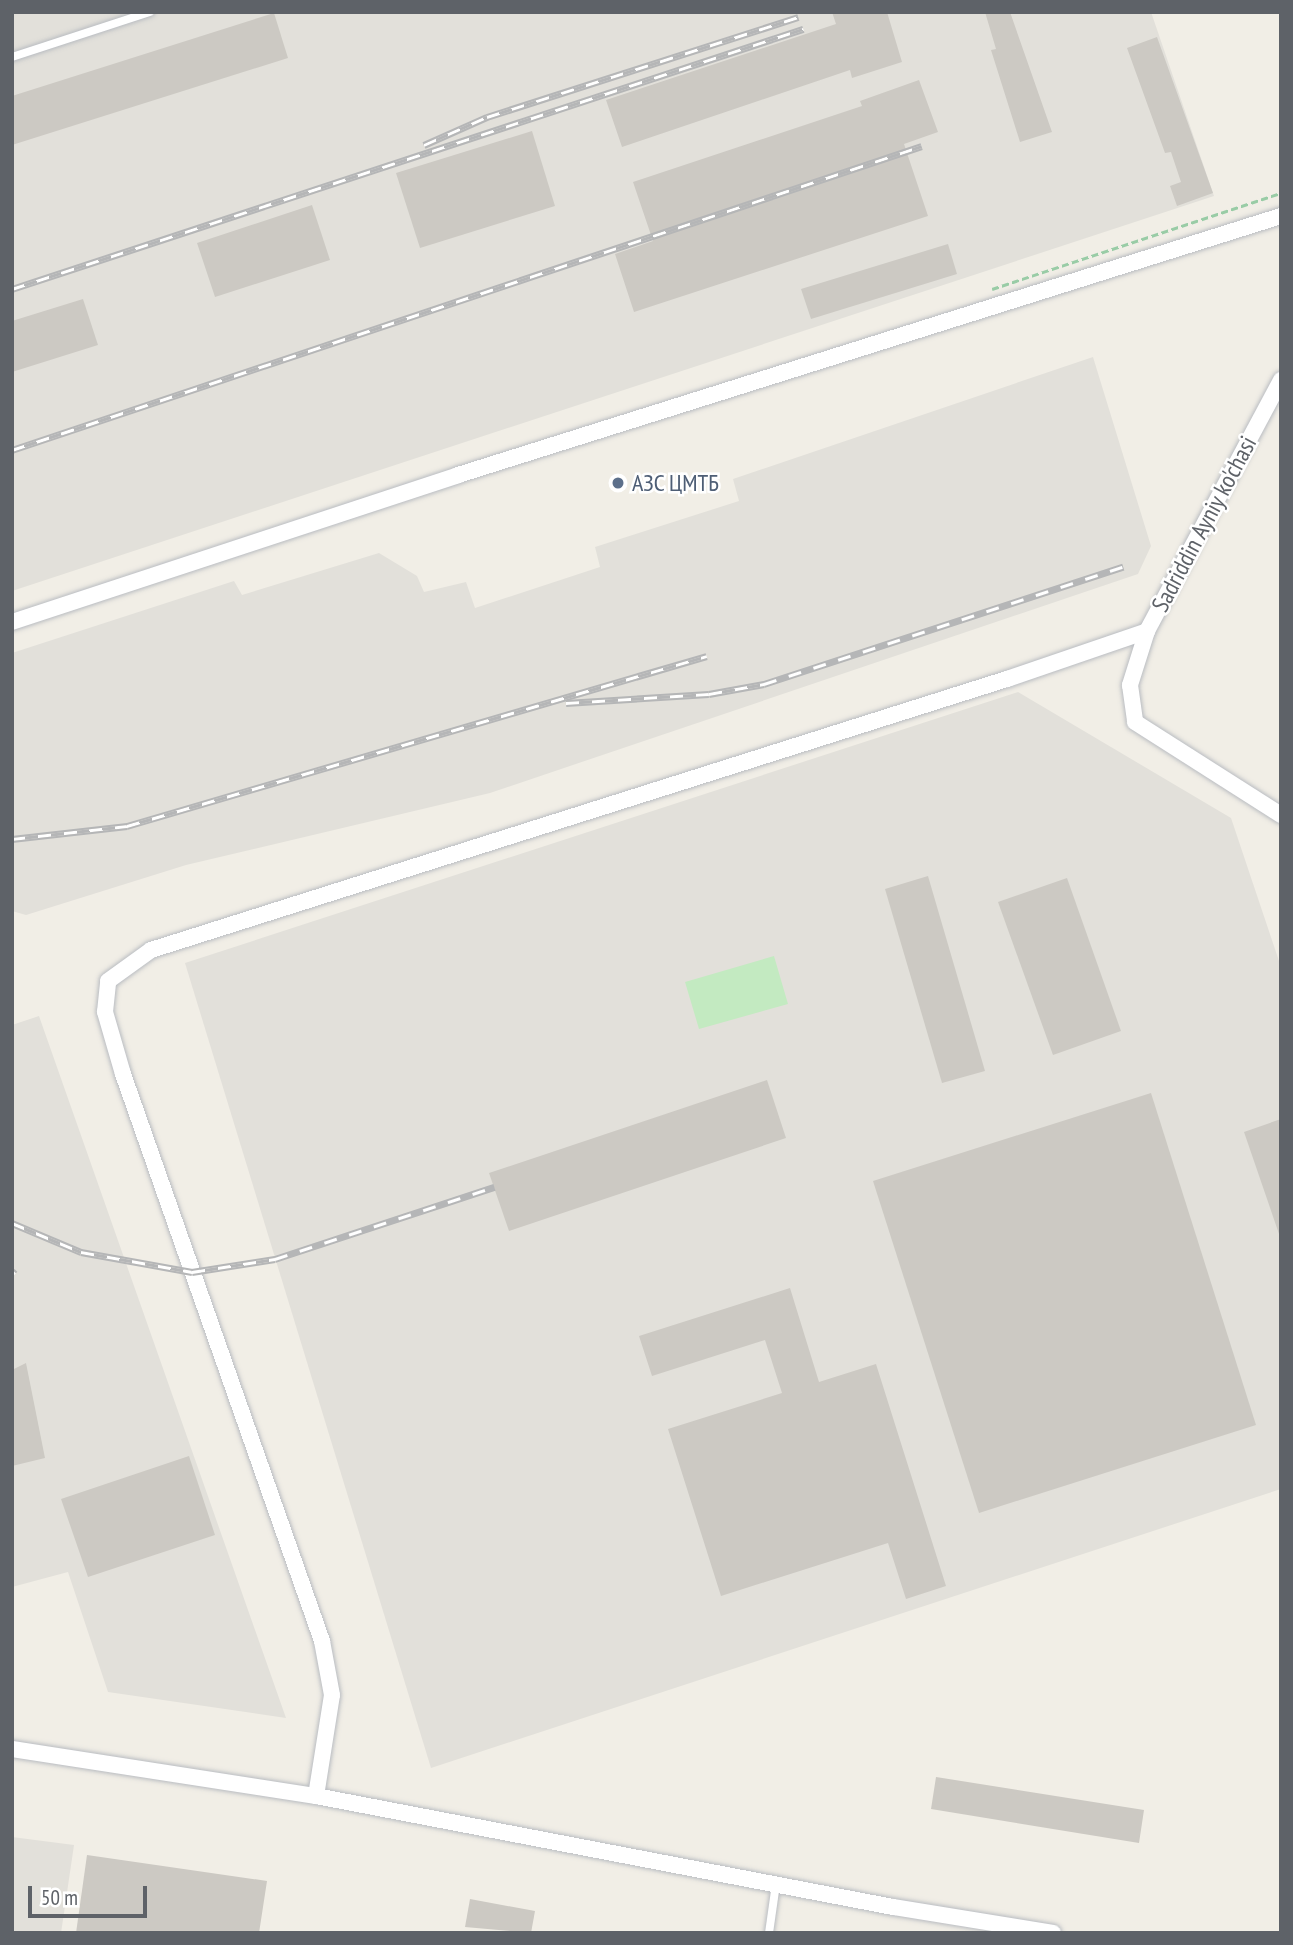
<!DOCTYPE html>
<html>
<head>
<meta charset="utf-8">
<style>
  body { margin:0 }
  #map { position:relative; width:1293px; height:1945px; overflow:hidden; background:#f1eee6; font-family:"PT Sans Narrow",sans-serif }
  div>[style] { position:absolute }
  .industrial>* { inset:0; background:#e2e0da }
  .green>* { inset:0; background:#c3eac1 }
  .building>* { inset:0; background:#ccc9c3 }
  .path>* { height:2.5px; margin-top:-1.25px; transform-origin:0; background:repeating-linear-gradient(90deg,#99cca6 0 7px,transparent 0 10.5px) }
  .roads { filter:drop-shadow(0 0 2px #b9bcc1) drop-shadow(0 0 2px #b9bcc1) }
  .service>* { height:8px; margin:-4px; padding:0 4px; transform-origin:4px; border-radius:4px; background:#fff }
  .minor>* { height:16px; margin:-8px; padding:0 8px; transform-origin:8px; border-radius:8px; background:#fff }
  .rail>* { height:7px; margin-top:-3.5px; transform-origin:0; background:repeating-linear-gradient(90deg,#fff 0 13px,#b5b6b7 0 26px); box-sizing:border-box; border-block:2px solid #b5b6b7 }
  .dots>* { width:19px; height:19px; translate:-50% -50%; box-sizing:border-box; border:4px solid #fff; border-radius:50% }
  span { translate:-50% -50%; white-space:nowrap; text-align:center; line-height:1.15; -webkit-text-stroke:5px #fff; paint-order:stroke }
  .service-label { font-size:24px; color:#4e5e75 }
  .left { translate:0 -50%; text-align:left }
  .street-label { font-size:24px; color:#5e6268 }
  .frame { position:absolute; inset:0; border:14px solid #5e6268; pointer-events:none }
  .scale { position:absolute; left:28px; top:1886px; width:119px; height:32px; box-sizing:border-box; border:4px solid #5e6268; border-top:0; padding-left:9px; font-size:21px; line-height:24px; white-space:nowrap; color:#5e6268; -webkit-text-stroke:5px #fff; paint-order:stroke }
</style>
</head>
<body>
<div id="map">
  <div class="industrial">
    <i style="clip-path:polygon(12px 12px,1151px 12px,1214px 196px,12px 591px)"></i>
    <i style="clip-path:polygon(1093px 357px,1151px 546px,1138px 574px,490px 793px,186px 865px,26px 915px,12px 911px,12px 653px,234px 581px,242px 595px,379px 553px,417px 576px,424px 592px,466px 582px,475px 608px,600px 567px,595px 547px,739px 501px,733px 479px)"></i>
    <i style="clip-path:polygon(1018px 692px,1231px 818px,1281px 967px,1281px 1489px,431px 1768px,185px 963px)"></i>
    <i style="clip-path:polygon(39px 1016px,286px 1718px,108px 1692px,68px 1572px,12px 1587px,12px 1025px)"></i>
    <i style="clip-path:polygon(12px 1837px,74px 1845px,61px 1933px,12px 1933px)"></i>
  </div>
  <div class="green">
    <i style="clip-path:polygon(774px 956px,788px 1004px,699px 1029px,685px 982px)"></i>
  </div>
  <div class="building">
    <i style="clip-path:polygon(832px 12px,887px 12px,902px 62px,852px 78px,850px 70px,622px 147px,606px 100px,836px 24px)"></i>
    <i style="clip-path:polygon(985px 12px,1010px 12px,1052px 132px,1020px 142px,991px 50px,996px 49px)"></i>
    <i style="clip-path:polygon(274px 13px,288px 58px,12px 145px,12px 96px)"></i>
    <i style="clip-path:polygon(1157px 37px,1213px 193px,1177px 206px,1170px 186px,1181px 182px,1171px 152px,1165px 153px,1127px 48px)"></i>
    <i style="clip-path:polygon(919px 80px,938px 132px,904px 144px,928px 216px,634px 312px,615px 254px,653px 241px,633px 182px,862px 106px,860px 101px)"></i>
    <i style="clip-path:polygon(532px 131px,555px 206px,420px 248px,396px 173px)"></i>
    <i style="clip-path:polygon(312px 205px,330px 260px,215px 297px,197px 243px)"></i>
    <i style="clip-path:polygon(948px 244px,957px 274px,811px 319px,801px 289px)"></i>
    <i style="clip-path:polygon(83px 299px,98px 345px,12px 372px,12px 321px)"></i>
    <i style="clip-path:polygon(928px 876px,985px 1071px,942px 1083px,885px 889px)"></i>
    <i style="clip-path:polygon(1067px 878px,1121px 1031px,1053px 1055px,998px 902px)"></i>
    <i style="clip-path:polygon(767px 1080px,786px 1138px,509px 1231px,489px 1173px)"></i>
    <i style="clip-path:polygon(1151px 1093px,1256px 1425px,979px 1513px,873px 1181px)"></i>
    <i style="clip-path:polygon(1281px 1119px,1281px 1234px,1279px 1234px,1244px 1132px)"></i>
    <i style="clip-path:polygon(790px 1288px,819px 1382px,876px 1364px,946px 1586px,906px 1599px,888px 1543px,721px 1596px,668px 1429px,782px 1393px,765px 1340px,652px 1376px,639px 1336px)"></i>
    <i style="clip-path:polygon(26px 1363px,45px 1458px,12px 1466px,12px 1370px)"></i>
    <i style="clip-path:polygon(189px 1456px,215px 1535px,88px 1577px,61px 1499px)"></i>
    <i style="clip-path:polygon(936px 1777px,1144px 1810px,1139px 1843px,931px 1809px)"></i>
    <i style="clip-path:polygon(87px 1855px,267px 1881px,259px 1933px,76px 1933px)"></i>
    <i style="clip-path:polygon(470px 1899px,535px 1911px,531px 1933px,465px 1927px)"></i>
  </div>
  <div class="path">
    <i style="left:992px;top:289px;width:305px;rotate:-18.4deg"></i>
  </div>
  <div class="roads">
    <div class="service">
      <i style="left:12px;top:57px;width:145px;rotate:-18.1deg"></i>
      <i style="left:769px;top:1933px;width:49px;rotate:-81.9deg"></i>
    </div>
    <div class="minor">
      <i style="left:1281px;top:380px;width:285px;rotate:118.1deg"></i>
      <i style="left:1147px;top:631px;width:57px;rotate:107.5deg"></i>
      <i style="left:1130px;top:685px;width:37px;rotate:82deg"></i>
      <i style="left:1135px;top:722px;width:173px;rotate:32.5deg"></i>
      <i style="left:12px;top:622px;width:470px;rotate:-18.2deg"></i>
      <i style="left:458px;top:475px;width:863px;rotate:-17.47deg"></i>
      <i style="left:12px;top:1749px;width:308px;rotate:8.8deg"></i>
      <i style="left:316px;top:1796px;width:588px;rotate:10.89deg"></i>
      <i style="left:893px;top:1907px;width:162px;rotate:9.2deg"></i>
      <i style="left:316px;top:1796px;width:102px;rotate:-81deg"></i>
      <i style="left:332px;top:1695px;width:55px;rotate:-100.5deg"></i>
      <i style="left:322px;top:1641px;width:601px;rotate:-109.34deg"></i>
      <i style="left:123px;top:1074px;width:65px;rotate:-106.2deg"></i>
      <i style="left:105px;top:1012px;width:31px;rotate:-84deg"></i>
      <i style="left:108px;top:981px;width:53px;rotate:-35.8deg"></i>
      <i style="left:151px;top:950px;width:898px;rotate:-17.57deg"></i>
      <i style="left:1007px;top:679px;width:148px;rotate:-18.9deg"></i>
    </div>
  </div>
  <div class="rail">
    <i style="left:424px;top:145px;width:69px;rotate:-24deg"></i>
    <i style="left:487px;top:117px;width:327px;rotate:-17.8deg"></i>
    <i style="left:12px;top:289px;width:833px;rotate:-18.2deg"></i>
    <i style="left:12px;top:450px;width:959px;rotate:-18.47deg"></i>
    <i style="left:566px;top:703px;width:143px;rotate:-3.6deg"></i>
    <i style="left:709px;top:694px;width:56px;rotate:-10.3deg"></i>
    <i style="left:764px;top:684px;width:378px;rotate:-18.1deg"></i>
    <i style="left:12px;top:839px;width:116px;rotate:-6.4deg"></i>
    <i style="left:127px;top:826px;width:604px;rotate:-16.34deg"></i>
    <i style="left:12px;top:1223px;width:75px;rotate:22.8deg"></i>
    <i style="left:81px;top:1252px;width:113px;rotate:10.2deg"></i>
    <i style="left:192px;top:1272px;width:84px;rotate:-8.9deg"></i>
    <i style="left:275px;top:1259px;width:231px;rotate:-18.2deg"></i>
    <i style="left:12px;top:1271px;width:4px;rotate:45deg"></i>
  </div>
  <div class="dots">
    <i style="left:618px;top:483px;background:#5c6f8a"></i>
  </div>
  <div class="service-label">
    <span class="left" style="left:632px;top:483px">АЗС ЦМТБ</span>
  </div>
  <div class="street-label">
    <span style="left:1204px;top:524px;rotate:-62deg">Sadriddin Ayniy ko'chasi</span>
  </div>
  <div class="frame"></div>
  <div class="scale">50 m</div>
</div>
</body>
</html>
